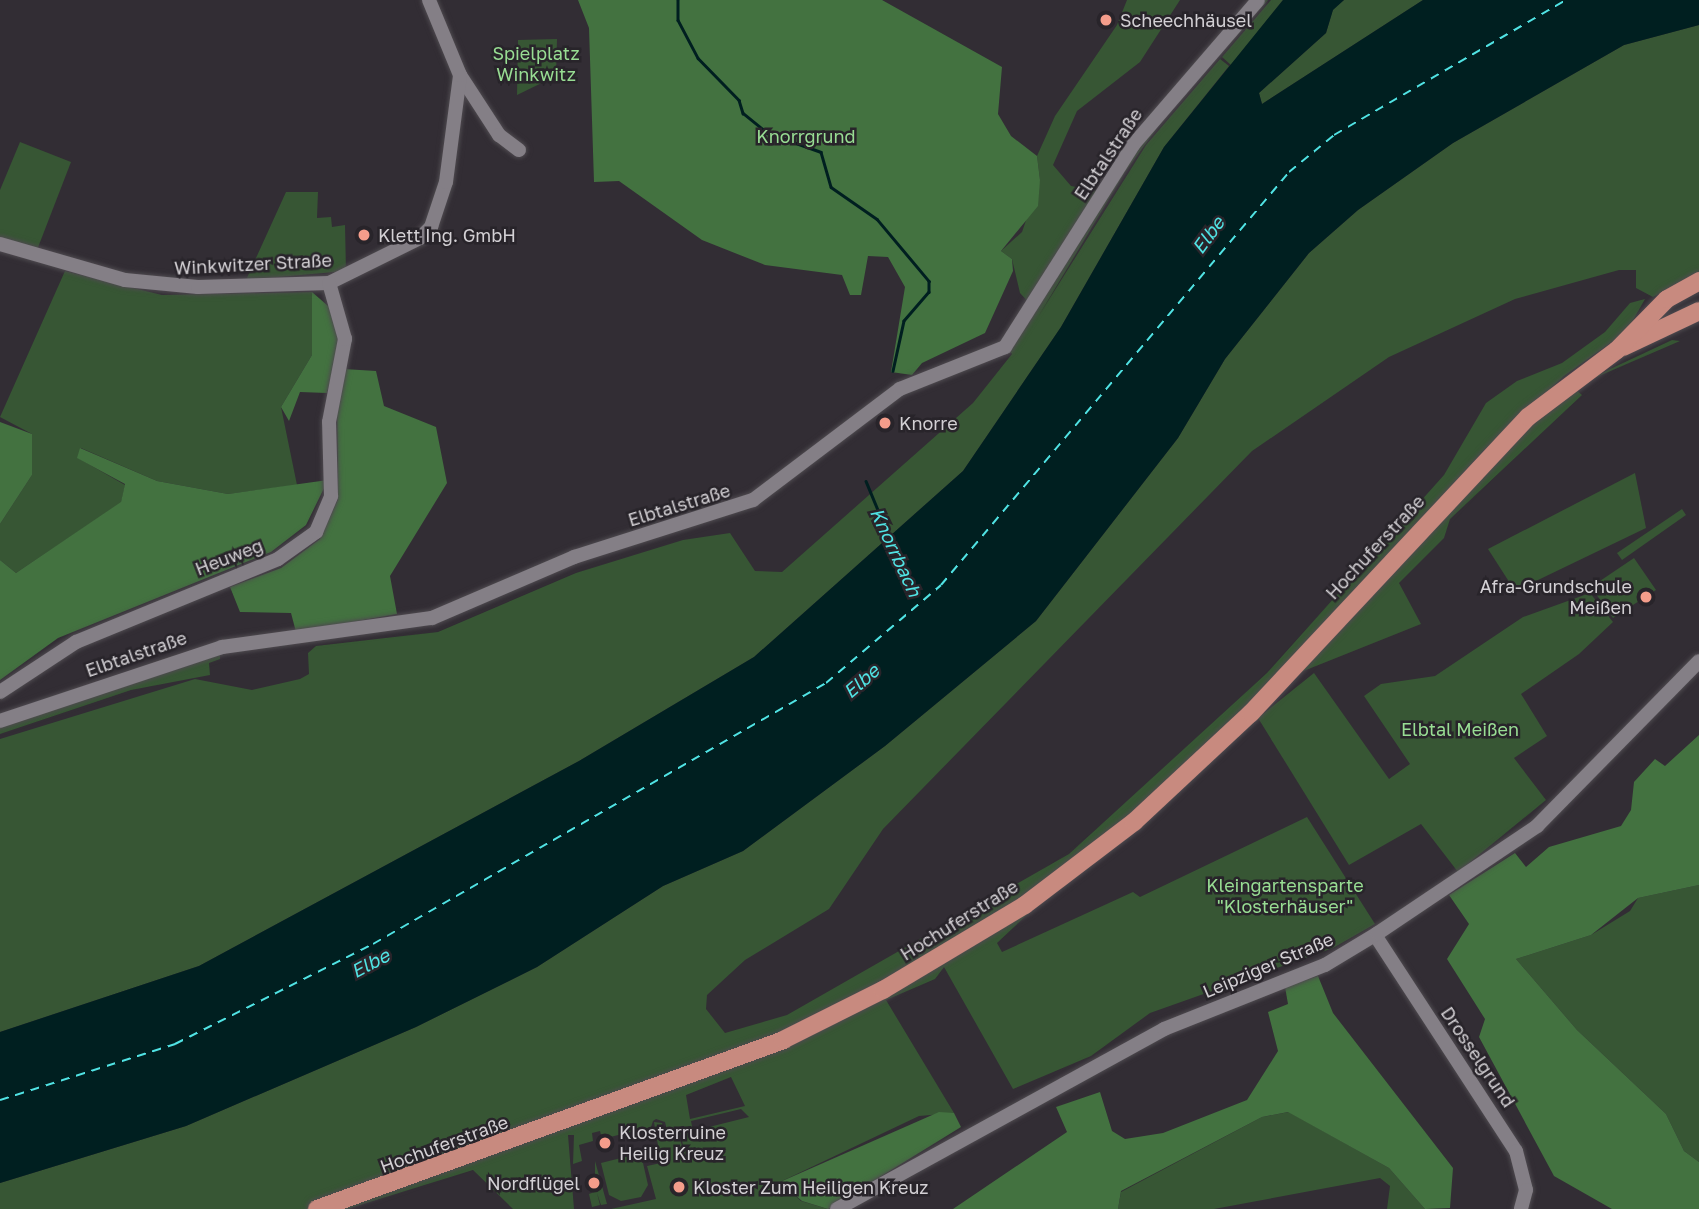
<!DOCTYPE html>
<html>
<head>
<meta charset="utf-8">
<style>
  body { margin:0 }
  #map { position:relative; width:1699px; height:1209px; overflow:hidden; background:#322d34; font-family:"Golos Text",sans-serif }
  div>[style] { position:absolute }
  .green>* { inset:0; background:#375634 }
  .forest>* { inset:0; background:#437240 }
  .water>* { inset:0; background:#001f20 }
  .stream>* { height:2.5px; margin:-1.25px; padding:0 1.25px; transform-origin:1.25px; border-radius:1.25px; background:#001f20 }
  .ferry>* { height:2px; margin-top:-1px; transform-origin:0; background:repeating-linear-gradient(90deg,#50e3e4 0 9px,transparent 0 16px) }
  .roads { filter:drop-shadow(0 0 2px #4e4a4f) drop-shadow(0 0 2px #4e4a4f) }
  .minor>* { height:14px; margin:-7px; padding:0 7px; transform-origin:7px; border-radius:7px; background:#847f86 }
  .major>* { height:18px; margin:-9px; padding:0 9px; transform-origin:9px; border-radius:9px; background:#c88a7f }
  .dots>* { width:19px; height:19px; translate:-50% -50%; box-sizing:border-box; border:4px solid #28242a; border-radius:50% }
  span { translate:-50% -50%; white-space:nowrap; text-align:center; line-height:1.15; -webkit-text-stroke:5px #28242a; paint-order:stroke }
  .poi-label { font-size:18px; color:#d3d0d4 }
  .left { translate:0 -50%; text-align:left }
  .right { translate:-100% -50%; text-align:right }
  .park-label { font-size:18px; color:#98dd93 }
  .street-label { font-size:18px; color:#d3d0d4 }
  .water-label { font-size:19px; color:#50e3e4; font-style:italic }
</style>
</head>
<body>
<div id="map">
  <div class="green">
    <i style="clip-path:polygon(1127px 0,1180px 0,1140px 62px,1077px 111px,1053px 165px,1071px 186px,1098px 191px,1030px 304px,1020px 293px,1012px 259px,1001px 251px,1022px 232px,1040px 180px,1037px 156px,1055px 116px,1117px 25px)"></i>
    <i style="clip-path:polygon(1263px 0,1268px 0,1168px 113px,1125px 172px,1038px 317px,1146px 145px,1220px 59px,1229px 66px,1164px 147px,1061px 327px,963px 471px,754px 657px,579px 761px,199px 966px,0 1032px,0 739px,195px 679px,252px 690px,300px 679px,309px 674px,308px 653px,316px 646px,438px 632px,576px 573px,683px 540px,730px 533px,755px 571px,782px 572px,973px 403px,1012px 354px,1008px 349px,1131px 155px)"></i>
    <i style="clip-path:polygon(1271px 0,1283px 0,1231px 65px,1222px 57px)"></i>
    <i style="clip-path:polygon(1344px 0,1423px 0,1262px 104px,1259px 93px,1326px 33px,1333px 9px)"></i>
    <i style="clip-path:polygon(evenodd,1699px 25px,1699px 272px,1653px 297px,1636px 288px,1636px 270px,1619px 270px,1515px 299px,1389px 357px,1252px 451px,883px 829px,829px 909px,745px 960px,707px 995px,706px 1009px,725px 1033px,787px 1015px,1069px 854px,1267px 673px,1444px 475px,1486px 403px,1517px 381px,1562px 363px,1605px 332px,1630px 303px,1645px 299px,1627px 331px,1564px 376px,1484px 450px,1257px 698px,997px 943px,1002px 952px,1133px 892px,1140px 897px,1307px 817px,1375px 924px,1333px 948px,1150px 1013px,1091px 1056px,1013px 1089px,944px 967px,935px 979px,886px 1000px,954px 1113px,919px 1116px,780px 1182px,801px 1201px,828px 1209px,611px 1209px,656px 1199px,647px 1166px,661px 1163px,654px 1122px,662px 1123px,666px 1137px,678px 1134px,685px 1154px,680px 1132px,668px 1134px,665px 1122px,656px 1119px,653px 1121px,651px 1127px,602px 1139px,600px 1131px,592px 1133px,593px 1141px,579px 1145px,582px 1161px,573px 1164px,574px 1135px,568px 1135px,574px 1209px,513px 1209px,473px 1170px,347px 1209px,0 1209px,0 1183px,186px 1126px,416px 1027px,537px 967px,663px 886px,743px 851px,885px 746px,1036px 621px,1178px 438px,1225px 359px,1309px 253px,1358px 210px,1453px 143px,1624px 45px,1699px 25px,731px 1077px,745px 1106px,690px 1119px,686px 1095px,731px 1077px,1699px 25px,741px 1109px,749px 1117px,693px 1131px,691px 1121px,741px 1109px)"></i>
    <i style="clip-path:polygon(557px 39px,556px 76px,517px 95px,518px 40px)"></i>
    <i style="clip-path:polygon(20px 142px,71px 162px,37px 250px,0 238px,0 190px)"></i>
    <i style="clip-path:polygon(286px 192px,318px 192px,317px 218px,331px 217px,332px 227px,345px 225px,346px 271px,246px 280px)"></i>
    <i style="clip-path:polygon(65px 271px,162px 295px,312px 292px,312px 355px,281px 407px,297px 485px,228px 494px,157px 481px,81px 448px,78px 458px,125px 485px,121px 503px,16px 573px,0 560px,0 524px,32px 475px,32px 434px,0 417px)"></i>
    <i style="clip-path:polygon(1672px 340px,1680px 341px,1592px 379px,1608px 370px)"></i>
    <i style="clip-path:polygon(1575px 389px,1582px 395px,1450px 519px,1444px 538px,1399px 583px,1421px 624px,1296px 674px,1525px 425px)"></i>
    <i style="clip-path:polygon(1635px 473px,1646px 528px,1515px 591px,1488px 549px)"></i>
    <i style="clip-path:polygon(1682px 509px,1686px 515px,1622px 560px,1617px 553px)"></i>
    <i style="clip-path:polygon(1634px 558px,1656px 590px,1613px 618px,1591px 587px)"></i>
    <i style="clip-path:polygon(1590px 593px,1613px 622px,1579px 654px,1521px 694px,1547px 736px,1514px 758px,1546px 800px,1458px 872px,1421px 824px,1349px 865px,1258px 718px,1314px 673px,1389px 779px,1410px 764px,1364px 696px,1381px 684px,1435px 676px,1523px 617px)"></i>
    <i style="clip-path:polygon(220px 652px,220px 659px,209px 663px,210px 675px,131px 690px,0 734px,0 725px)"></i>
    <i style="clip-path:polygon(1699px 885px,1699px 1162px,1684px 1151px,1666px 1114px,1577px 1030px,1516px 959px,1591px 935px,1630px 911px,1638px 898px)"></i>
    <i style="clip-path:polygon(1289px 1112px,1389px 1168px,1425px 1209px,1387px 1209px,1390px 1186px,1380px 1178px,1214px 1209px,1118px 1209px,1121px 1192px,1262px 1117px)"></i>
    <i style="clip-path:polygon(629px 1156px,643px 1163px,648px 1185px,641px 1197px,621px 1201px,609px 1195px,601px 1163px)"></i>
    <i style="clip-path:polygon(595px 1161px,607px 1204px,601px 1205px,597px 1193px,600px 1205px,592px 1207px,589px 1194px,597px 1191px,587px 1187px,595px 1183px)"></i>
  </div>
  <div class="forest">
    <i style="clip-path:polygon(578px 0,882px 0,1002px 67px,998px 114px,1011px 136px,1037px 156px,1040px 180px,1038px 206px,1001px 251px,1012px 259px,1013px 271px,985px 333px,922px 363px,912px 375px,891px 372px,905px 287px,888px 257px,868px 256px,861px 295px,850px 295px,842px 275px,765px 265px,702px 240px,619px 181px,594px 182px,589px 28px)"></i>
    <i style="clip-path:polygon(312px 292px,335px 312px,340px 341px,327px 393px,300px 392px,289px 421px,281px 407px,312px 355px)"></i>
    <i style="clip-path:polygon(344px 369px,376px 371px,384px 406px,436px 427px,447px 483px,390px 576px,397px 614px,296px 632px,291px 613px,240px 612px,230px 587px,281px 568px,320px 539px,338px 499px,337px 397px)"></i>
    <i style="clip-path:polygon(0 422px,32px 434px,32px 475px,0 524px)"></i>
    <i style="clip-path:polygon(80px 448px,157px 481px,228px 494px,328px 480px,306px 525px,271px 552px,58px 638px,0 680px,0 560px,16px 573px,121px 502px,125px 484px,77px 458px)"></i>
    <i style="clip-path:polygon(1699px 735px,1699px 885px,1638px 898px,1591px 935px,1516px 959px,1577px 1030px,1666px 1114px,1684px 1151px,1699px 1162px,1699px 1209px,1612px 1209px,1554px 1176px,1479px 1037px,1485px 1019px,1447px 959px,1469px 924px,1449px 895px,1515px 853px,1526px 867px,1549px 847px,1621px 826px,1631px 810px,1634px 782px,1655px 759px,1665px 766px)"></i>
    <i style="clip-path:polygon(1318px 976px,1333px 1013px,1453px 1168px,1450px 1208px,1425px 1209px,1389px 1168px,1288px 1112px,1262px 1117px,1121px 1191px,1118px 1209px,953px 1209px,1067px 1132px,1056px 1107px,1100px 1092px,1112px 1131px,1125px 1139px,1163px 1133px,1247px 1100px,1278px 1051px,1268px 1012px,1288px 1004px,1285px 987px)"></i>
    <i style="clip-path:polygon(939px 1112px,954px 1113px,961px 1127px,828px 1209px,802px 1201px,780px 1182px)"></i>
  </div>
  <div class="water">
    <i style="clip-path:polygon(1283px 0,1344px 0,1333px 10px,1326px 33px,1259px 93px,1262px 104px,1423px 0,1699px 0,1699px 25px,1624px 45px,1453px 143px,1358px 210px,1309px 253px,1225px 359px,1178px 438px,1036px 621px,885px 746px,743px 851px,663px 886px,537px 967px,416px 1027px,186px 1126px,0 1183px,0 1032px,199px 966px,579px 761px,754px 657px,963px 471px,1061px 327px,1164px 147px)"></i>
  </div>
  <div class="stream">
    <i style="left:678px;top:0;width:20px;rotate:90deg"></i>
    <i style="left:678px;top:20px;width:43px;rotate:62.2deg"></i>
    <i style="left:698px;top:58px;width:59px;rotate:45.7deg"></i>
    <i style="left:739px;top:100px;width:14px;rotate:73deg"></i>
    <i style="left:743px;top:113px;width:32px;rotate:39deg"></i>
    <i style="left:768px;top:133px;width:56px;rotate:19.7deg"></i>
    <i style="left:821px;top:152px;width:36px;rotate:74deg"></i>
    <i style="left:831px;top:187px;width:56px;rotate:34.8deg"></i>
    <i style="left:877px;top:219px;width:81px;rotate:50deg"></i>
    <i style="left:929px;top:281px;width:11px;rotate:90deg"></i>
    <i style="left:929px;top:292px;width:38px;rotate:131deg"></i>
    <i style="left:904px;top:321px;width:51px;rotate:102.4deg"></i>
    <i style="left:866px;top:481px;width:63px;rotate:67.5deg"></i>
  </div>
  <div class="ferry">
    <i style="left:0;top:1100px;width:184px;rotate:-17.7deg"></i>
    <i style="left:175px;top:1044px;width:222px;rotate:-26.8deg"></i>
    <i style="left:373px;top:944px;width:523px;rotate:-29.95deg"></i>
    <i style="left:826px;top:683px;width:151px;rotate:-40.4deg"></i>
    <i style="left:941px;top:585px;width:540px;rotate:-49.88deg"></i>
    <i style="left:1289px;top:172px;width:58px;rotate:-39.4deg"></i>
    <i style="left:1334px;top:135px;width:268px;rotate:-30.2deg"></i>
  </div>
  <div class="roads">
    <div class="minor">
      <i style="left:460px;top:75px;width:72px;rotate:57deg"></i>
      <i style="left:499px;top:135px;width:25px;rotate:37deg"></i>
      <i style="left:0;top:244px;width:130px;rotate:16.1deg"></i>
      <i style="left:125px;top:280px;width:73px;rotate:5.5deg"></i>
      <i style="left:198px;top:287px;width:131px;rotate:-1.7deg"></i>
      <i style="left:329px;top:283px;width:102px;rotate:-26.3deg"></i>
      <i style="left:420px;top:238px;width:16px;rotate:-45deg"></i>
      <i style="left:431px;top:227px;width:47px;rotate:-71.6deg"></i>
      <i style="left:446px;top:182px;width:108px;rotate:-82.5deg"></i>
      <i style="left:460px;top:75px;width:81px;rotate:-112.5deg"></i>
      <i style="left:0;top:692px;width:91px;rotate:-33.3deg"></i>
      <i style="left:76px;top:642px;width:218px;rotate:-22.3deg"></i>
      <i style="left:278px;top:559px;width:47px;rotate:-35.4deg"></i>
      <i style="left:316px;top:532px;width:39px;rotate:-67deg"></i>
      <i style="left:331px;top:496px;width:74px;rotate:-91.5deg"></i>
      <i style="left:329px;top:422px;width:85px;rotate:-79.1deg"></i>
      <i style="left:345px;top:339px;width:58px;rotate:-105.9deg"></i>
      <i style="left:0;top:721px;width:234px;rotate:-18.4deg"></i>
      <i style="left:222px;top:647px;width:212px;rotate:-7.9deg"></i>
      <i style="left:432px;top:618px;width:155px;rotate:-23.2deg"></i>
      <i style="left:574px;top:557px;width:188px;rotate:-17.7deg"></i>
      <i style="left:753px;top:500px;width:184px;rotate:-37.1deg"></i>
      <i style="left:900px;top:389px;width:113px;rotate:-21.8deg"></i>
      <i style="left:1005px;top:347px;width:239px;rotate:-57.6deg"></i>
      <i style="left:1133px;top:145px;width:191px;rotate:-49.2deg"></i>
      <i style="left:1375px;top:935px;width:258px;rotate:56.9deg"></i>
      <i style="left:1516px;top:1151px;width:40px;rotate:75.6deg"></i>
      <i style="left:1526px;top:1190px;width:20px;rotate:105deg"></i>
      <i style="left:837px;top:1209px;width:373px;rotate:-28.8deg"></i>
      <i style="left:1164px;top:1029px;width:173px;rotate:-21.7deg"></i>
      <i style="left:1325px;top:965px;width:62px;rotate:-31.1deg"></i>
      <i style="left:1378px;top:933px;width:192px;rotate:-33.9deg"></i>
      <i style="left:1537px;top:826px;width:231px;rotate:-45.5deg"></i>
    </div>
    <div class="major">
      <i style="left:1623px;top:347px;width:84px;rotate:-25.3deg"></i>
      <i style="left:317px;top:1209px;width:496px;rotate:-19.9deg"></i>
      <i style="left:783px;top:1040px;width:112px;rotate:-26.6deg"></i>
      <i style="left:883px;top:990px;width:165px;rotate:-30.9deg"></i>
      <i style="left:1025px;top:905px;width:137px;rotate:-37.3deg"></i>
      <i style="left:1134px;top:822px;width:160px;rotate:-43deg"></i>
      <i style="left:1251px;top:713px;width:405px;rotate:-46.9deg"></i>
      <i style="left:1528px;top:417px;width:111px;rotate:-37deg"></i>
      <i style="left:1617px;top:350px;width:71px;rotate:-45.6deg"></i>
      <i style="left:1667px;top:299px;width:37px;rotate:-29deg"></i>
    </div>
  </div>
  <div class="dots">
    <i style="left:1106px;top:20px;background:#f49d8b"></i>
    <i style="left:364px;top:235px;background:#f49d8b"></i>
    <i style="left:885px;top:423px;background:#f49d8b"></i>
    <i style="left:1646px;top:597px;background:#f49d8b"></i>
    <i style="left:605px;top:1143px;background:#f49d8b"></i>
    <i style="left:594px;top:1183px;background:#f49d8b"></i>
    <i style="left:679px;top:1187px;background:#f49d8b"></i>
  </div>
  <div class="poi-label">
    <span class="left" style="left:1120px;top:20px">Scheechhäusel</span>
    <span class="left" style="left:378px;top:235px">Klett Ing. GmbH</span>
    <span class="left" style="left:899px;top:423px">Knorre</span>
    <span class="right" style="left:1632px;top:597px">Afra-Grundschule<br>Meißen</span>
    <span class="left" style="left:619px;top:1143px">Klosterruine<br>Heilig Kreuz</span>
    <span class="right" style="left:580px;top:1183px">Nordflügel</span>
    <span class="left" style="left:693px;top:1187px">Kloster Zum Heiligen Kreuz</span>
  </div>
  <div class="park-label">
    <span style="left:536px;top:64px">Spielplatz<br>Winkwitz</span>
    <span style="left:806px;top:136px">Knorrgrund</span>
    <span style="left:1460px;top:729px">Elbtal Meißen</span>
    <span style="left:1285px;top:896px">Kleingartensparte<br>"Klosterhäuser"</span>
  </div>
  <div class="street-label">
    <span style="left:1108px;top:154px;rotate:-56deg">Elbtalstraße</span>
    <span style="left:253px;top:264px;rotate:-3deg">Winkwitzer Straße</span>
    <span style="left:679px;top:505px;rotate:-17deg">Elbtalstraße</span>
    <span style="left:1375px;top:547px;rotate:-47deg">Hochuferstraße</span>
    <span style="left:229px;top:557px;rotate:-21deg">Heuweg</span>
    <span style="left:136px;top:654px;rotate:-19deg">Elbtalstraße</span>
    <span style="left:959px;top:920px;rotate:-32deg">Hochuferstraße</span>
    <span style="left:1268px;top:965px;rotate:-23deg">Leipziger Straße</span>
    <span style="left:1478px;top:1057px;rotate:56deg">Drosselgrund</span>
    <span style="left:444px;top:1144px;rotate:-20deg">Hochuferstraße</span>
  </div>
  <div class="water-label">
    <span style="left:1208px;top:235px;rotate:-54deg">Elbe</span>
    <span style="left:896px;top:552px;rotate:65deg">Knorrbach</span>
    <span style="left:861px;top:681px;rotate:-41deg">Elbe</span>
    <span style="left:370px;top:963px;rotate:-28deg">Elbe</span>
  </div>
</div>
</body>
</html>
